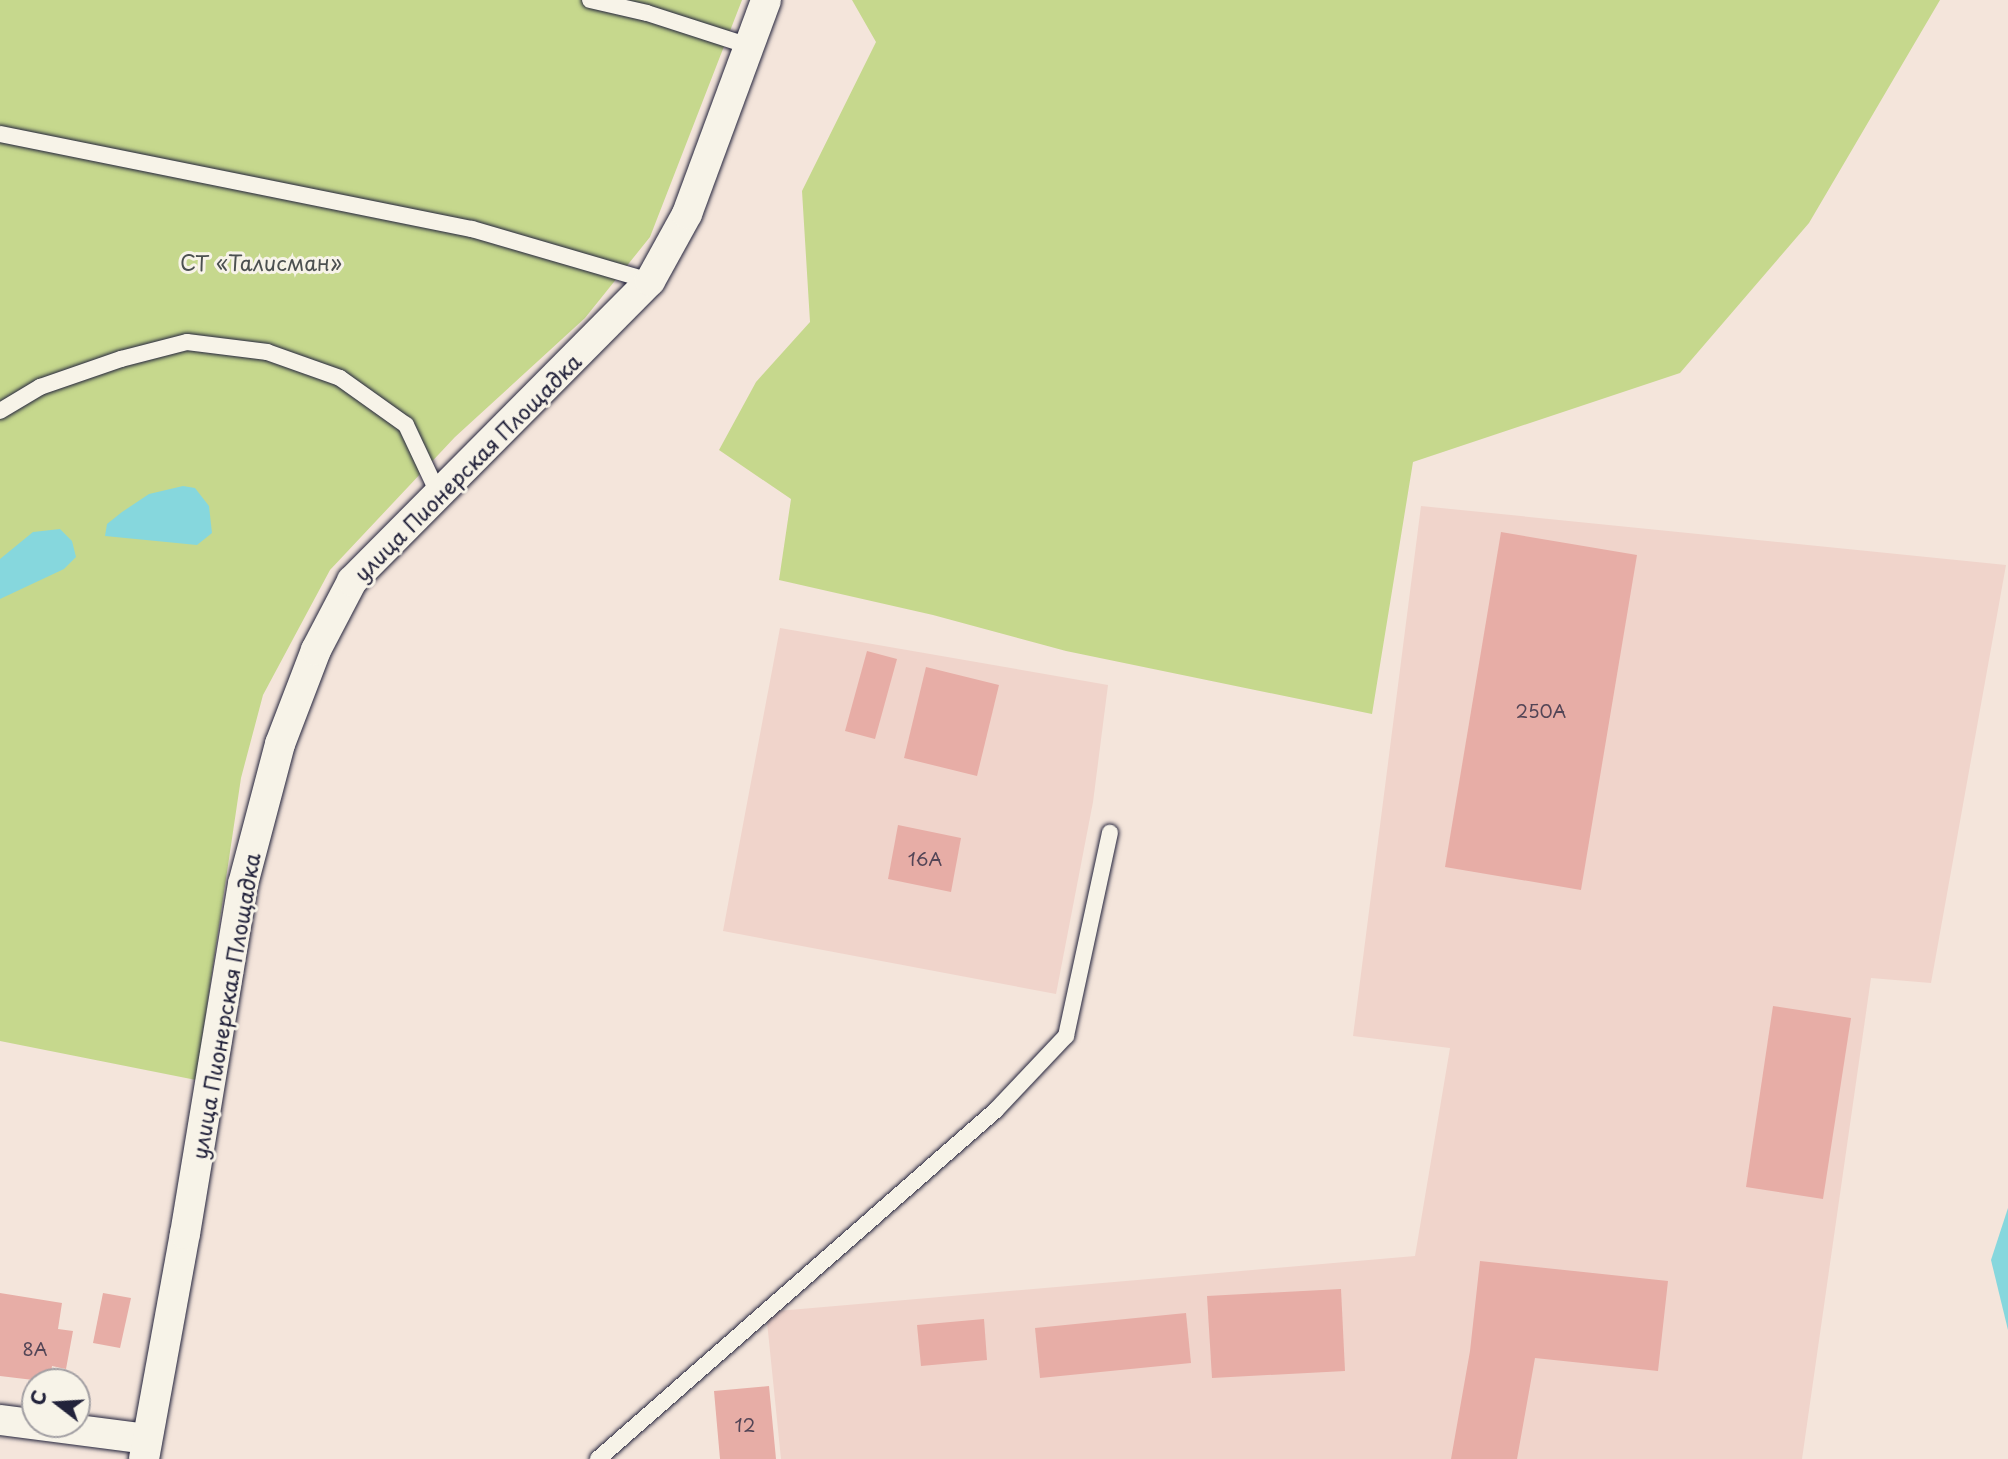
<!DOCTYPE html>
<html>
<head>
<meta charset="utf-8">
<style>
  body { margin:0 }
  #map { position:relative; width:2008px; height:1459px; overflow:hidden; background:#f4e5db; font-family:"Playpen Sans",sans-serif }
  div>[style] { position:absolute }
  .built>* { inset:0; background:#f0d4cb }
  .green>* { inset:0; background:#c6d88d }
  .water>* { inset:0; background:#86d7dd }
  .building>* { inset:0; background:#e7ada6 }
  .roads { filter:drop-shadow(0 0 2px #22223b) drop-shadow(0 0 2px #22223b) }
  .service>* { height:16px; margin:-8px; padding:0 8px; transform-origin:8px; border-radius:8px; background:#f7f3e8 }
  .minor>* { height:30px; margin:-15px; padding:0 15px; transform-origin:15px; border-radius:15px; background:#f7f3e8 }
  span { translate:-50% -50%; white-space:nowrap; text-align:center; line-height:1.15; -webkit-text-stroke:6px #f7f3e8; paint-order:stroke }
  .number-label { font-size:18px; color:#534556 }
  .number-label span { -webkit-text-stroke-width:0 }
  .park-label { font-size:21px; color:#4b5050 }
  .street-label { font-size:21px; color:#22223b }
  .north { position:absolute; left:21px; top:1368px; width:70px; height:70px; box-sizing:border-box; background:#f7f3e8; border:2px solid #a29fa3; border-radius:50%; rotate:287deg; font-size:19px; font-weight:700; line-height:28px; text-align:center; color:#22223b }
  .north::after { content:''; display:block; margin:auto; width:24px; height:32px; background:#22223b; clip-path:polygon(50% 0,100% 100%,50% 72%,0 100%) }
</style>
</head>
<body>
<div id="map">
  <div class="built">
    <i style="clip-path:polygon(1421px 506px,2006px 565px,1931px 983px,1871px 978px,1802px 1459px,781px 1459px,766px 1312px,1415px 1256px,1450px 1048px,1353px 1036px)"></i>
    <i style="clip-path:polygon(780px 628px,1108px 685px,1093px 802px,1056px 994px,723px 931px)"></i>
  </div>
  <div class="green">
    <i style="clip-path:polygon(0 0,742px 0,650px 237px,585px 318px,455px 437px,330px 570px,263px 695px,241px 778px,196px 1080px,0 1041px)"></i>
    <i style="clip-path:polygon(852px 0,1940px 0,1809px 223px,1680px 373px,1413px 462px,1372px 714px,1066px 651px,933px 615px,779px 580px,791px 499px,719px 450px,756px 382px,810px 322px,802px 191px,876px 42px)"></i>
  </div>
  <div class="water">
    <i style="clip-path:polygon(183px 486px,195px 488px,209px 506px,212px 533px,197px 545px,105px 536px,107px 524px,122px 512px,149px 494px)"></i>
    <i style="clip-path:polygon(60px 529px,72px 541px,76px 557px,64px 569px,0 599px,0 559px,33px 532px)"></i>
    <i style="clip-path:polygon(2008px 1208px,2008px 1330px,1991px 1260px)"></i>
  </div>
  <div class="building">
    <i style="clip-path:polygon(1501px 532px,1637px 555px,1581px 890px,1445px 867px)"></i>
    <i style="clip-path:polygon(867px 651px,897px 659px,875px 739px,845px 731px)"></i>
    <i style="clip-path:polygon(926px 667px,999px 685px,977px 776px,904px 758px)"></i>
    <i style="clip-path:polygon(898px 825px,961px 838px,951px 892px,888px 879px)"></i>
    <i style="clip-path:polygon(1773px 1006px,1851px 1018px,1823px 1199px,1746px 1187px)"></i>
    <i style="clip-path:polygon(1480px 1261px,1668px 1281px,1658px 1371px,1535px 1358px,1517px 1459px,1451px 1459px,1470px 1351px)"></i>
    <i style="clip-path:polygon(1341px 1289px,1345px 1371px,1212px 1378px,1207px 1296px)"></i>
    <i style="clip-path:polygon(0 1293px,62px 1303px,58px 1329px,73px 1331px,66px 1369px,52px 1366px,50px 1382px,0 1376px)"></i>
    <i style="clip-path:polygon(103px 1293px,131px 1298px,120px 1348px,93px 1343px)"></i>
    <i style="clip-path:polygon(1186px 1313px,1191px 1363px,1040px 1378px,1035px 1328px)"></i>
    <i style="clip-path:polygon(984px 1319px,987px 1360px,921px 1366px,917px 1325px)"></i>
    <i style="clip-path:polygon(769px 1386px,776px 1459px,720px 1459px,714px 1391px)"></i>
  </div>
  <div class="roads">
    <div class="service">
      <i style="left:590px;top:0;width:58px;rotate:12.8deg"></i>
      <i style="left:647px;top:13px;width:107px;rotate:17.9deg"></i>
      <i style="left:0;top:134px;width:481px;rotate:11.4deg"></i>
      <i style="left:472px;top:229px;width:185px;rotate:16.3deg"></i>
      <i style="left:0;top:411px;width:47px;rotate:-31deg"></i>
      <i style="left:40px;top:387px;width:86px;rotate:-19.1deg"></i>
      <i style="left:121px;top:359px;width:68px;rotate:-14.4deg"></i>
      <i style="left:187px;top:342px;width:81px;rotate:7.1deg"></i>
      <i style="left:267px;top:352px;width:77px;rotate:19.6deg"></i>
      <i style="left:340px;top:378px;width:81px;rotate:35.5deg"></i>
      <i style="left:406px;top:425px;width:77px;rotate:64.8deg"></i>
      <i style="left:598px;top:1459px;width:529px;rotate:-41.25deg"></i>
      <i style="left:996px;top:1110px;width:102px;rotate:-46.6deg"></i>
      <i style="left:1066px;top:1036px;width:208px;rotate:-77.8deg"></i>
    </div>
    <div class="minor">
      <i style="left:0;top:1420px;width:148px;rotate:7.4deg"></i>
      <i style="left:144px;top:1459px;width:229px;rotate:-79.7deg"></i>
      <i style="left:185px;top:1234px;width:355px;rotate:-80.6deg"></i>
      <i style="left:243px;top:884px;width:145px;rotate:-75.2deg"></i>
      <i style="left:280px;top:744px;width:101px;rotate:-69deg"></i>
      <i style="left:316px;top:650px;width:78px;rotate:-62.4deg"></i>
      <i style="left:352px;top:581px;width:423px;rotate:-45.2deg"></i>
      <i style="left:650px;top:281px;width:77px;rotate:-61.1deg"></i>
      <i style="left:687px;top:214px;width:228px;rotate:-69.7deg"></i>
    </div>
  </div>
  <div class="number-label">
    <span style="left:1541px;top:711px">250А</span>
    <span style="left:925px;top:859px">16А</span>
    <span style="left:35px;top:1349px">8А</span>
    <span style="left:745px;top:1425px">12</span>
  </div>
  <div class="park-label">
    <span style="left:261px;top:262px">СТ «Талисман»</span>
  </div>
  <div class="street-label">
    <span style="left:467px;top:467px;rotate:-45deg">улица Пионерская Площадка</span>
    <span style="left:225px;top:1006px;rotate:-80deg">улица Пионерская Площадка</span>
  </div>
  <div class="north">С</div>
</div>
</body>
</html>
